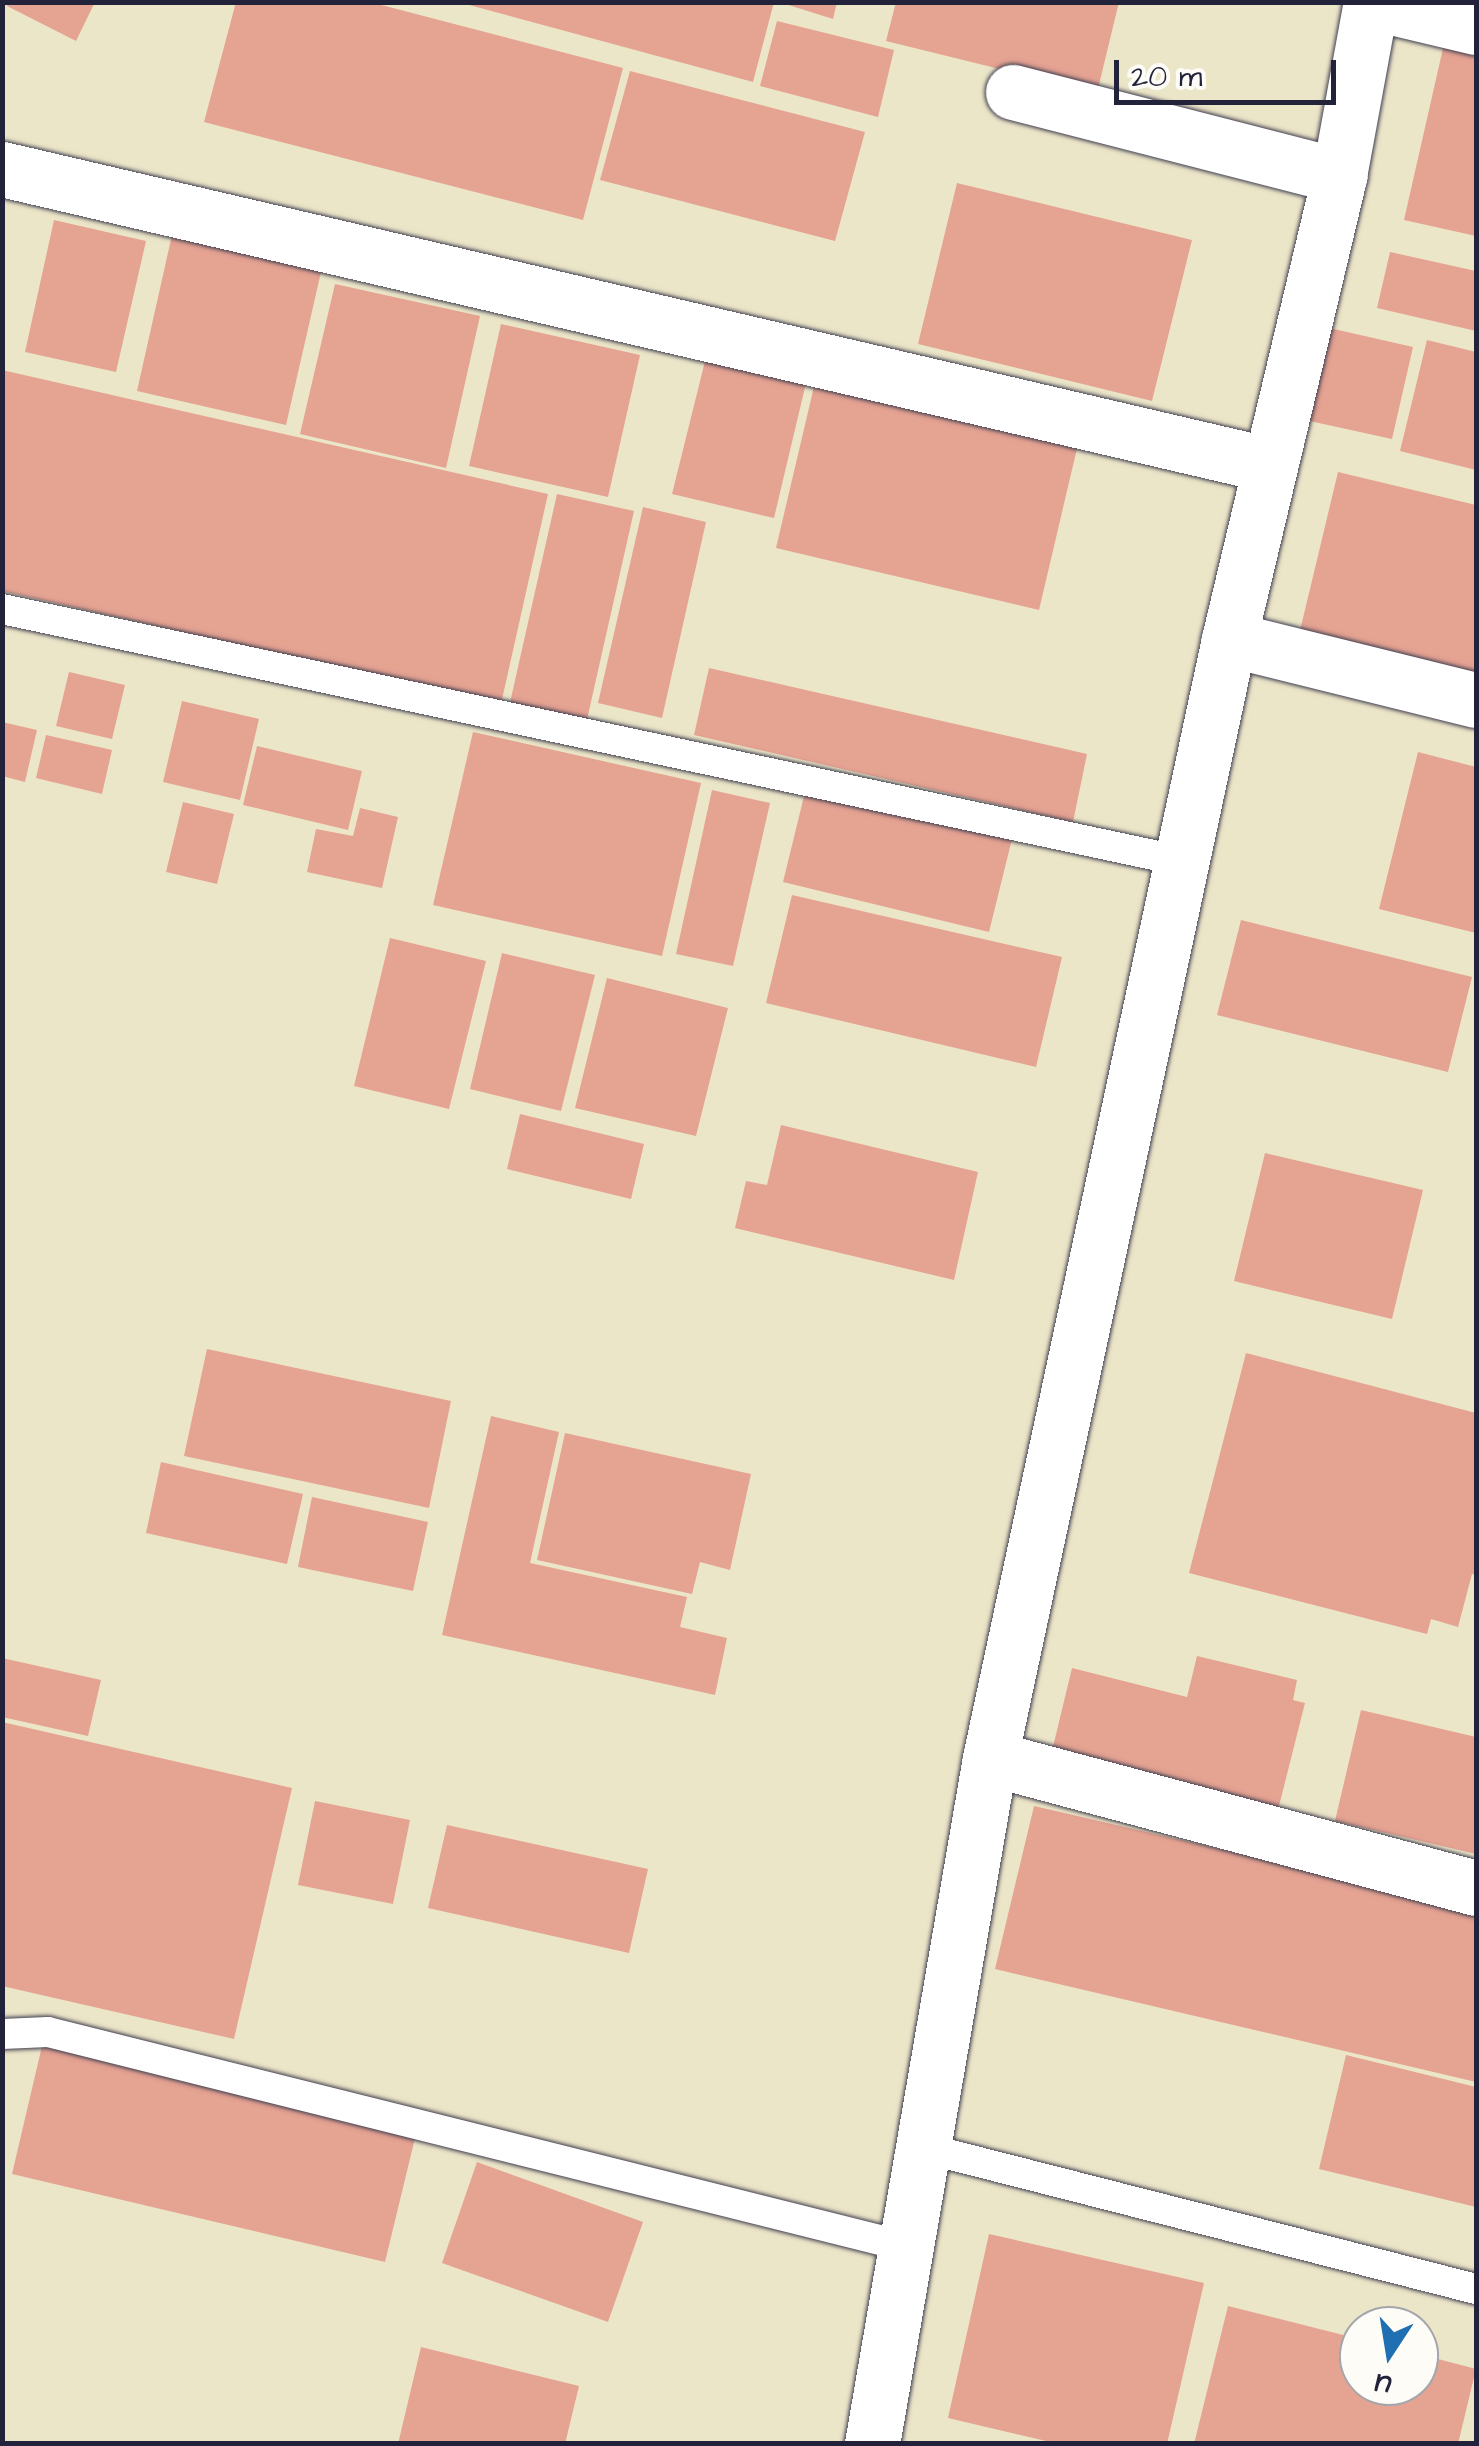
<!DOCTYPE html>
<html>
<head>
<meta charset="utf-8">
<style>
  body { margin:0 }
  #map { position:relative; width:1479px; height:2446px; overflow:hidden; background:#ece6c9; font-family:"Architects Daughter",sans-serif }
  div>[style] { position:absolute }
  .building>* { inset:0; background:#e5a392 }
  .roads { filter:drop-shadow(0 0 2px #403f50) drop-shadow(0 0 2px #403f50) }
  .lane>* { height:30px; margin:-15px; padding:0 15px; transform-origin:15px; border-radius:15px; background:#fff }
  .street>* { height:55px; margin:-27.5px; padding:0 27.5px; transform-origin:27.5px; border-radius:27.5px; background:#fff }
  span { translate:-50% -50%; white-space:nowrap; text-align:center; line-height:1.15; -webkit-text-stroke:9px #fdfcf7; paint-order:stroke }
  .frame { position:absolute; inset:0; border:5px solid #22223b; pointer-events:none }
  .north { position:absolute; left:1339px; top:2306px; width:100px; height:100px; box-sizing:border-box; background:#fdfcf7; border:2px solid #a5a5ac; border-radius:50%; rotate:192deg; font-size:28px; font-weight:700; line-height:40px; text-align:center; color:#22223b }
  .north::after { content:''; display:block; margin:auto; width:35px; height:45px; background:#1f6fb2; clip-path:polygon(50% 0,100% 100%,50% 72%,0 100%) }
  .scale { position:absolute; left:1114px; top:60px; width:222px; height:45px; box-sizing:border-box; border:5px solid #22223b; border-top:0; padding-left:12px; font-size:30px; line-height:35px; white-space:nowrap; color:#22223b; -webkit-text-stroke:8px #fdfcf7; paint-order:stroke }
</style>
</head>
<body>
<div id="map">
  <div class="building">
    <i style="clip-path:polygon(9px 2px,95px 2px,76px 41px,7px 6px)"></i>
    <i style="clip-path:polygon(236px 2px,370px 2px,623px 68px,583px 220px,204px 122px)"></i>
    <i style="clip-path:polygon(458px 2px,774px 2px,753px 82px)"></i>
    <i style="clip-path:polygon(779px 2px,837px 2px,833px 19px)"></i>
    <i style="clip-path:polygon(896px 2px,1119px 2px,1097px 93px,886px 41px)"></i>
    <i style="clip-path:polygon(777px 21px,894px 50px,878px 117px,760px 86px)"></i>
    <i style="clip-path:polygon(1446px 35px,1476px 42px,1476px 236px,1404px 220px)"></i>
    <i style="clip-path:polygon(630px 71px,865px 132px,835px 241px,600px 180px)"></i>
    <i style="clip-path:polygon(957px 183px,1192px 240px,1152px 401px,918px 344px)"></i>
    <i style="clip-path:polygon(54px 220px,146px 241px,116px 372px,25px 352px)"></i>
    <i style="clip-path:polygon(174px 226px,324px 259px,286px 425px,137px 391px)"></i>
    <i style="clip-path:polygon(1390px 252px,1476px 271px,1476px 331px,1377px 308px)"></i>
    <i style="clip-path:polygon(335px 284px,480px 316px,446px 468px,300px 434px)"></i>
    <i style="clip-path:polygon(501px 324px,640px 355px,608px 497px,469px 466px)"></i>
    <i style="clip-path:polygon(1325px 327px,1413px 347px,1392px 439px,1305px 420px)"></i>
    <i style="clip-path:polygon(1427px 340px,1476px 352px,1476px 470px,1400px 451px)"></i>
    <i style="clip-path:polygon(706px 357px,806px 383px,774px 518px,672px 494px)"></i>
    <i style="clip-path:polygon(2px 370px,548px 494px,501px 704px,2px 591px)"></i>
    <i style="clip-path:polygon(816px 378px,1079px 440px,1039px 610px,776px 548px)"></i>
    <i style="clip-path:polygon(1338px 472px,1476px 505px,1476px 682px,1298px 639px)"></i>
    <i style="clip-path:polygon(557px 494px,634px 511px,586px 724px,509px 707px)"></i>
    <i style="clip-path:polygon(643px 507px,706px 522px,662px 718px,598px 703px)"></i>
    <i style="clip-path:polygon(709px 668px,1087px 754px,1073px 822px,694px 735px)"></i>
    <i style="clip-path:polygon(69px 672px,125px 685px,112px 739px,56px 726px)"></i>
    <i style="clip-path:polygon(182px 701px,259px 719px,240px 800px,163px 782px)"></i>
    <i style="clip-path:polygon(2px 722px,37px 730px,25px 782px,2px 776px)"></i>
    <i style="clip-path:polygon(473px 732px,701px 783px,662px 956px,433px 905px)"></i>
    <i style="clip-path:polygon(46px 735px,112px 750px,102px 794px,36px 778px)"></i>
    <i style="clip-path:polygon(257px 746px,362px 771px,348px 830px,243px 805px)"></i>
    <i style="clip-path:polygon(1418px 752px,1476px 767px,1476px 933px,1379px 909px)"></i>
    <i style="clip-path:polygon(806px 788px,1012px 839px,989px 932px,783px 882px)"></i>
    <i style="clip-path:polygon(712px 790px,770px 803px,733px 966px,676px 954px)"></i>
    <i style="clip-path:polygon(183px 802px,234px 814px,217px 884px,166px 872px)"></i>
    <i style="clip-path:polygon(360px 808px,398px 817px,382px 888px,307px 872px,316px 829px,353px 836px)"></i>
    <i style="clip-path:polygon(792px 895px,1062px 957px,1036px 1067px,766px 1003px)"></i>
    <i style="clip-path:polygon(1241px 920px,1472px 977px,1448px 1072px,1217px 1015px)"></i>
    <i style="clip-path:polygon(390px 938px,486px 961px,449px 1109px,354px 1086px)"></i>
    <i style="clip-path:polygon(502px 953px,595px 975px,561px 1111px,470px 1089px)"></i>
    <i style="clip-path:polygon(607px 978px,728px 1008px,696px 1136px,575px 1108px)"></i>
    <i style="clip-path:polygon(520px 1114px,644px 1144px,631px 1199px,507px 1169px)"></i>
    <i style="clip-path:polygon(781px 1125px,978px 1172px,954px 1280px,735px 1228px,746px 1181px,767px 1185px)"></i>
    <i style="clip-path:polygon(1265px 1153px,1423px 1190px,1392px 1319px,1234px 1281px)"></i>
    <i style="clip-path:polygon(207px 1349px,451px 1401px,429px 1508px,184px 1456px)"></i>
    <i style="clip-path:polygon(1246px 1353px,1476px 1413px,1476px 1575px,1472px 1574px,1458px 1627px,1431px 1619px,1427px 1634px,1189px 1573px)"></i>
    <i style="clip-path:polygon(491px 1416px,559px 1432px,530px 1563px,687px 1597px,680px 1627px,727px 1638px,715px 1695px,442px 1635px)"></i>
    <i style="clip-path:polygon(565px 1433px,751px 1474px,730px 1570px,700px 1562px,692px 1594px,537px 1560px)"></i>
    <i style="clip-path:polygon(161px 1462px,303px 1494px,287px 1564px,146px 1533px)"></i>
    <i style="clip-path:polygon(312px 1497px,428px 1522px,413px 1591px,298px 1567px)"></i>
    <i style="clip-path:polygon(1197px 1656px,1297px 1680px,1293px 1700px,1305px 1703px,1278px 1810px,1051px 1755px,1072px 1668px,1187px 1697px)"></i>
    <i style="clip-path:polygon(2px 1658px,101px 1680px,88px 1736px,2px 1717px)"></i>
    <i style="clip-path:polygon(1361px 1710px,1476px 1737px,1476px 1854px,1335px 1821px)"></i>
    <i style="clip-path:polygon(2px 1722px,292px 1788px,234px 2039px,2px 1986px)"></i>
    <i style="clip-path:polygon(315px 1801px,410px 1820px,393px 1904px,298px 1885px)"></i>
    <i style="clip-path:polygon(1034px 1806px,1476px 1908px,1476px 2082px,995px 1969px)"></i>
    <i style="clip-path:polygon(447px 1825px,648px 1869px,629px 1953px,428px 1908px)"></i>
    <i style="clip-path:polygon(42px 2046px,416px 2134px,385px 2262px,12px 2174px)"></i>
    <i style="clip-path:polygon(1346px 2055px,1476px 2087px,1476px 2207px,1319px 2169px)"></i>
    <i style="clip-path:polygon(477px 2162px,643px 2222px,608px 2322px,442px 2263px)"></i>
    <i style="clip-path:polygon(989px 2234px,1204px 2283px,1167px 2444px,1059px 2444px,948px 2418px)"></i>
    <i style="clip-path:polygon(1228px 2306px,1359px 2339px,1359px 2386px,1419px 2386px,1419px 2354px,1476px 2369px,1458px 2444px,1194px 2444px)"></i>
    <i style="clip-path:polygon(421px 2347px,579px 2386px,565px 2444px,398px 2444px)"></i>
  </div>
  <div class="roads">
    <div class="lane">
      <i style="left:2px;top:609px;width:1206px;rotate:12.06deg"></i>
      <i style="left:2px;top:2034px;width:46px;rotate:-2.5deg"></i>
      <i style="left:48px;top:2032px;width:882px;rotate:14.04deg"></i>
      <i style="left:920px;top:2147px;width:574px;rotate:14.33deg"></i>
    </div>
    <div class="street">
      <i style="left:1371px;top:2px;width:108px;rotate:13.4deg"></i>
      <i style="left:1013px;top:92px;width:337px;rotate:14.4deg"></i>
      <i style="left:2px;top:169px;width:1302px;rotate:13.14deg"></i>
      <i style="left:1229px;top:639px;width:254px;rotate:13.9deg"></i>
      <i style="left:990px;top:1758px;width:503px;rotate:14.98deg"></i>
      <i style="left:872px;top:2444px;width:696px;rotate:-80.24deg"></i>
      <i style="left:990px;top:1758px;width:1144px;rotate:-77.94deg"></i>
      <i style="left:1229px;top:639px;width:476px;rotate:-76.6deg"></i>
      <i style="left:1339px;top:176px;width:177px;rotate:-79.6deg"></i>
    </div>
  </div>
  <div class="frame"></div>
  <div class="north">U</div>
  <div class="scale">20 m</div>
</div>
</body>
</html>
